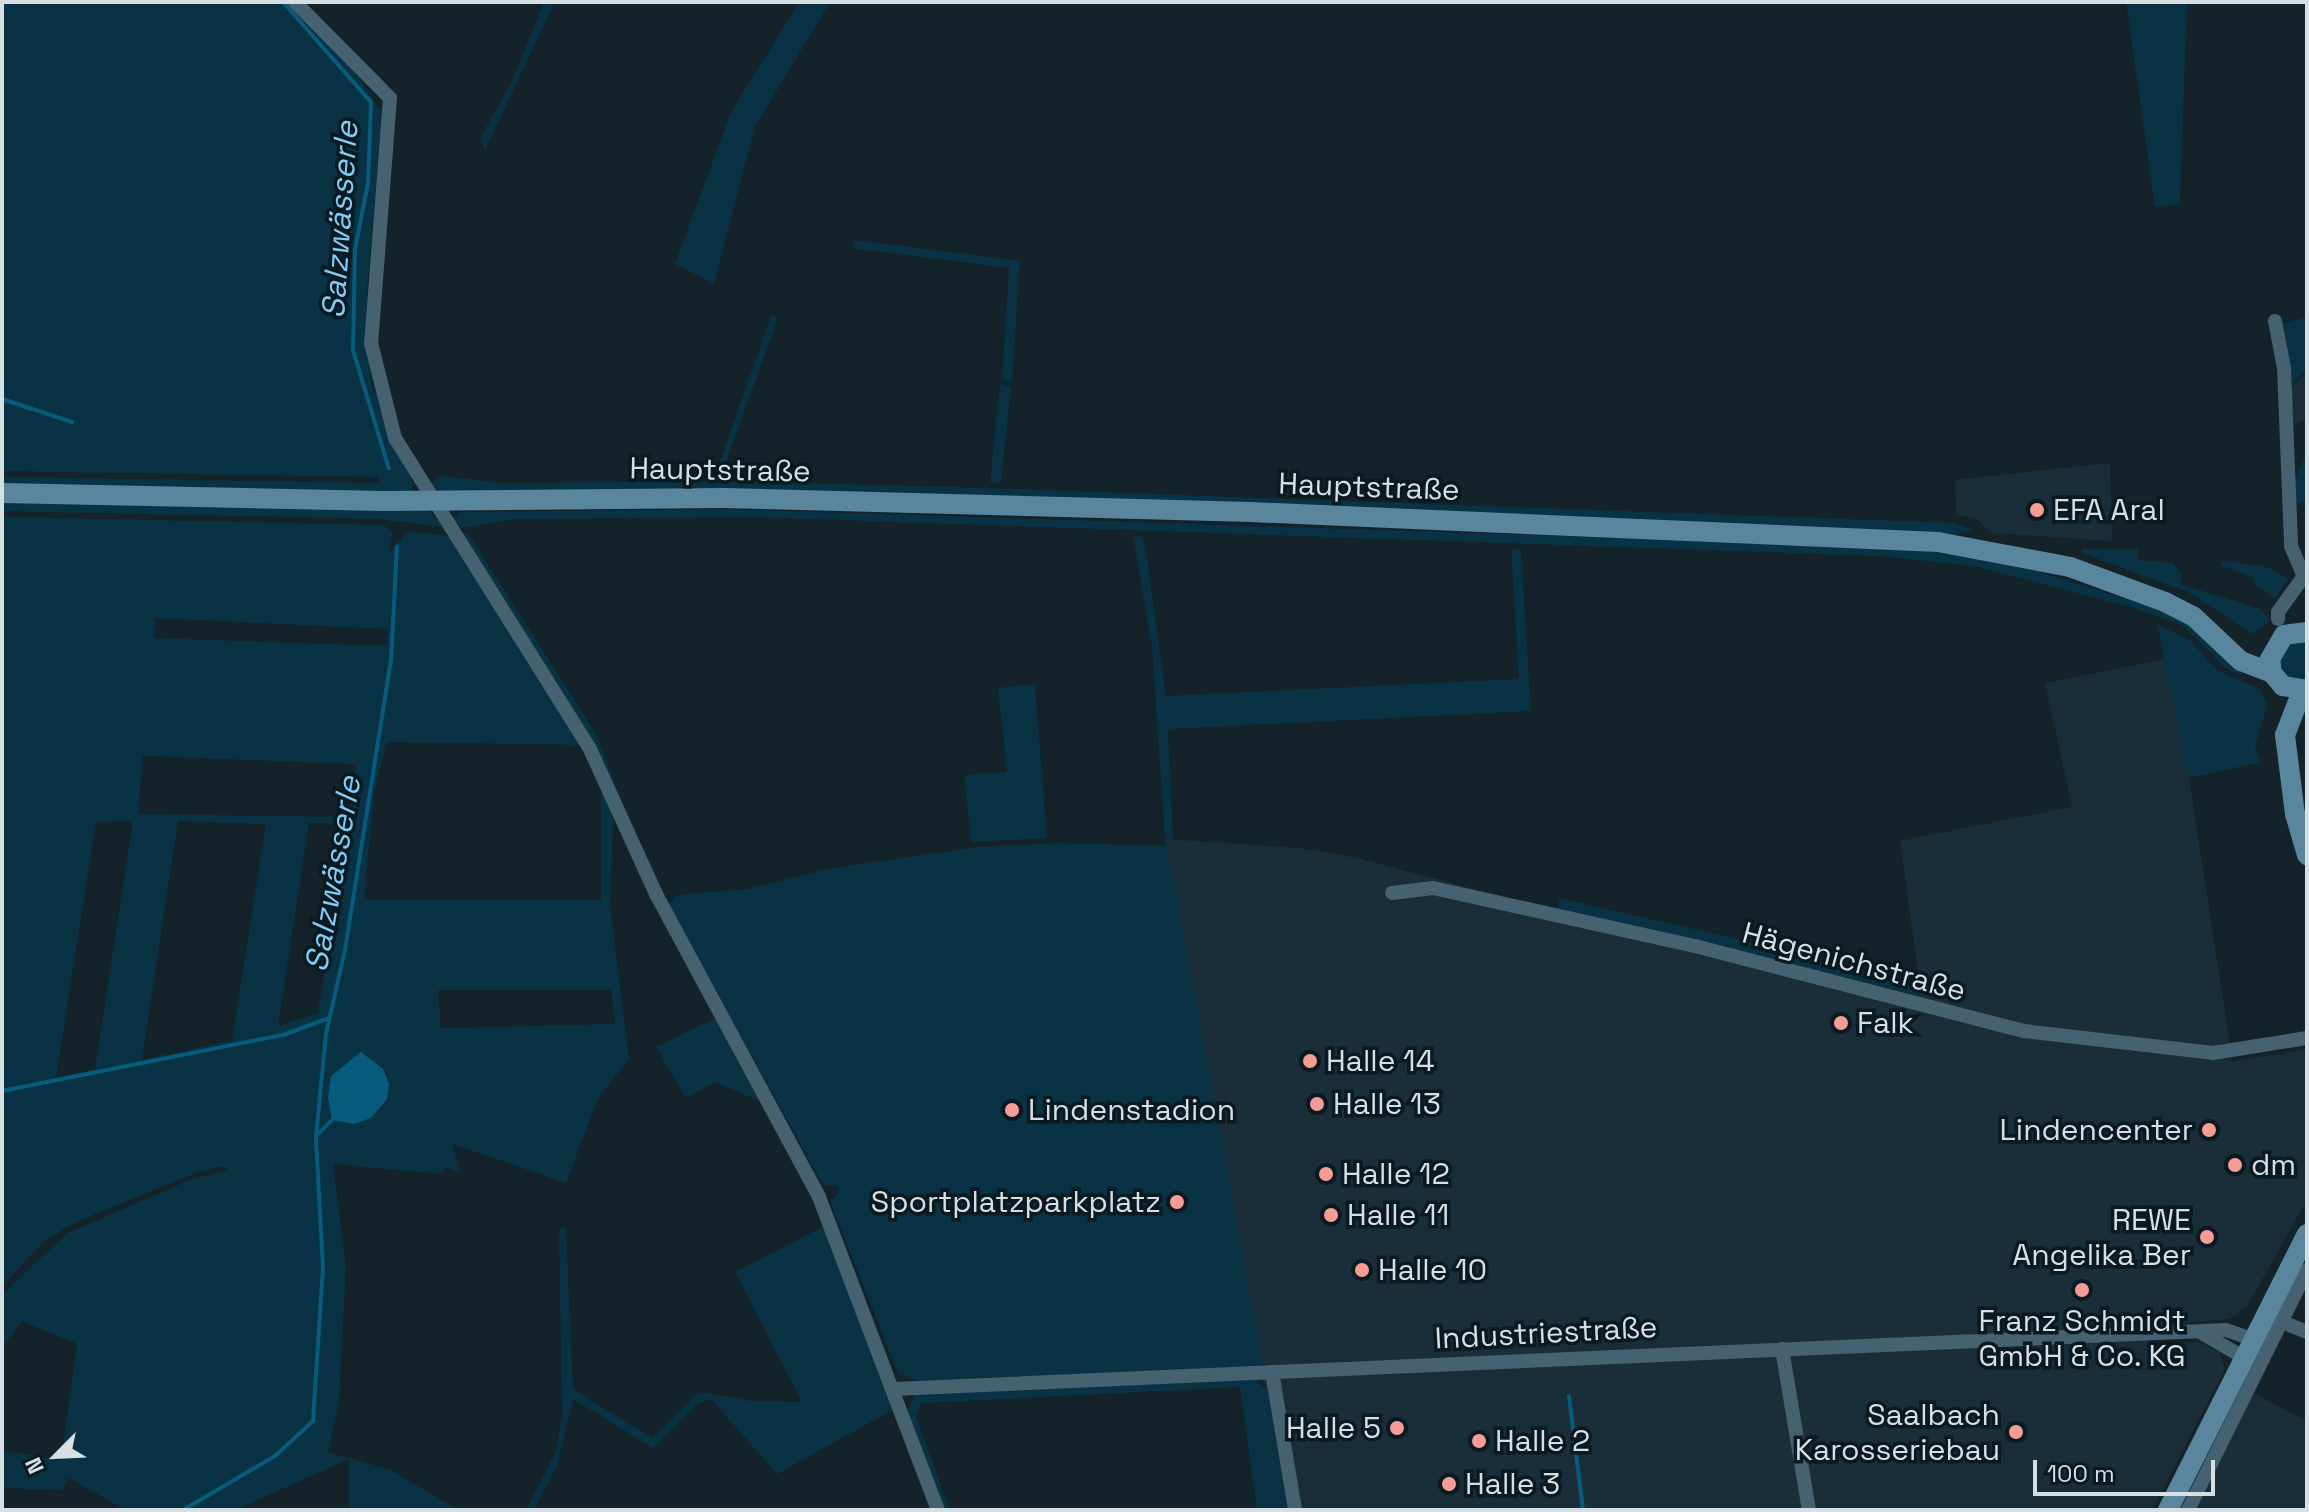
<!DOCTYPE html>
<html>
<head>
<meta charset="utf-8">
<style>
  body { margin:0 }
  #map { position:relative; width:2309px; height:1512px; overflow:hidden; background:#14222a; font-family:"Space Grotesk",sans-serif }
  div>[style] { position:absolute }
  .built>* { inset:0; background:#192e39 }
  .green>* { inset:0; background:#093245 }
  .water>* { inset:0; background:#085b7d }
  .stream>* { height:4px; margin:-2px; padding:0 2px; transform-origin:2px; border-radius:2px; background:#085b7d }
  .street>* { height:14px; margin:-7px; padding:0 7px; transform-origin:7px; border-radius:7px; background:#466170 }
  .secondary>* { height:20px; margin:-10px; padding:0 10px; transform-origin:10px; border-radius:10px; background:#59859d }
  .dots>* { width:22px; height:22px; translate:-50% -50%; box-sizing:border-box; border:4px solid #0b1920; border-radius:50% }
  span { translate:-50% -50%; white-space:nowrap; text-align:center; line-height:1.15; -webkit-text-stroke:7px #0b1920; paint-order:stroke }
  .street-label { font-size:30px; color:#d6dfe4 }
  .poi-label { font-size:30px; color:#d6dfe4 }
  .left { translate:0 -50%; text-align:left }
  .right { translate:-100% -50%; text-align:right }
  .water-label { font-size:32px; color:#80ccf6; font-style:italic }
  .frame { position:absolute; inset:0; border:4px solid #d6dfe4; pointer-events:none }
  .north { position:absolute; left:16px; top:1416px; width:80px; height:80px; -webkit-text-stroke:6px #0b1920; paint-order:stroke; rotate:246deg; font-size:22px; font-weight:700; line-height:32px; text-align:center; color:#d6dfe4 }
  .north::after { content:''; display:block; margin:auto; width:28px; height:36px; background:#d6dfe4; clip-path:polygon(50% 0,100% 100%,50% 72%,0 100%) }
  .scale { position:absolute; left:2033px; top:1460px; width:182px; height:36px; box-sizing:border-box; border:4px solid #d6dfe4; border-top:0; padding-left:10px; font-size:24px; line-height:28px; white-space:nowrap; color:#d6dfe4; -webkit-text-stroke:6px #0b1920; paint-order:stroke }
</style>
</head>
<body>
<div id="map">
  <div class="built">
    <i style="clip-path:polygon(2307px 372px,2307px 419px,2291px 426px,2290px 387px)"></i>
    <i style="clip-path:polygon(2110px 463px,2112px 541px,1992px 533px,1974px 517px,1956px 515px,1955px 480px)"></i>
    <i style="clip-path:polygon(2165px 659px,2189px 778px,2230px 1044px,2186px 1051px,2232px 1061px,2307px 1050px,2307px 1200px,2247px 1307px,2229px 1319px,2148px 1326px,2149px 1345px,2198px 1342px,2219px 1352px,2225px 1369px,2152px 1510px,1287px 1510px,1165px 839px,1299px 848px,1357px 858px,1557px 911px,1774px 959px,1922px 1001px,1900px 841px,2072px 807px,2045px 683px)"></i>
    <i style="clip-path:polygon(2251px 1392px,2307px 1421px,2307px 1510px,2192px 1510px)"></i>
  </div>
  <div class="green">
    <i style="clip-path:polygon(2px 2px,289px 2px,355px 70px,382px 115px,367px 291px,371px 383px,413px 484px,410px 492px,2px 487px,2px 477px,379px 483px,378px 477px,2px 471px)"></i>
    <i style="clip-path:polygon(544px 2px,555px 2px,485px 150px,480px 138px,510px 85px)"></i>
    <i style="clip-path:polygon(799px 2px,830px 2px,755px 127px,714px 284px,675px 264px,730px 114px)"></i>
    <i style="clip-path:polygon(2126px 2px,2187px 2px,2180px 204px,2155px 207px)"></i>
    <i style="clip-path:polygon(853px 240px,1020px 261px,1012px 382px,1002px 379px,1009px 268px,852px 248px)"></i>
    <i style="clip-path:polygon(771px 315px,778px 318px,721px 476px,715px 476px)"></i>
    <i style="clip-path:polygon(2307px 317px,2307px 370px,2290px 386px,2280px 324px)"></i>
    <i style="clip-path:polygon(1000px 384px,1011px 387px,1001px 483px,990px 482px)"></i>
    <i style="clip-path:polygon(2307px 452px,2306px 500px,2296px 504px,2294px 481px)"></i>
    <i style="clip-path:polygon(442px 476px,501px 483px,718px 481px,991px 488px,1954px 523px,1974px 530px,1954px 535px,439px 492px,432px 482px)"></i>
    <i style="clip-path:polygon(2px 502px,429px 510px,443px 527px,381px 519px,2px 511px)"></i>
    <i style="clip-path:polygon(727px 509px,1877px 546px,1955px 554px,2013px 564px,2172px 613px,2248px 671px,2240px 674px,2227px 669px,2182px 625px,2134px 608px,1975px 566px,1878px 556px,754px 517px,517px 519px,462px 528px,453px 519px,459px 512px)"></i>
    <i style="clip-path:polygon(evenodd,2px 517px,383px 525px,393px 531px,388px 554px,407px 532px,449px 536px,584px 745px,387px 742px,374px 793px,364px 900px,601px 900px,601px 776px,614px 803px,610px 903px,629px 1059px,599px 1097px,566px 1183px,452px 1144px,461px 1174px,446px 1167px,442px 1174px,333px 1164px,346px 1264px,339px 1402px,328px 1452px,391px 1470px,458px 1510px,349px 1510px,349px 1459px,235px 1510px,126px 1510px,69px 1478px,62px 1490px,2px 1488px,2px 1451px,61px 1460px,77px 1344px,22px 1321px,2px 1348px,2px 1294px,68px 1233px,192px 1179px,230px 1170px,224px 1166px,195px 1173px,74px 1223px,46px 1240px,2px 1286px,2px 517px,155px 618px,388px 629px,389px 629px,386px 646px,154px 638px,155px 618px,2px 517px,143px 756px,357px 764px,348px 817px,138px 814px,143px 756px,2px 517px,133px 821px,95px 1069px,56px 1078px,96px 822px,133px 821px,2px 517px,178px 821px,266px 824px,232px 1040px,142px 1060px,178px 821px,2px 517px,309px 823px,347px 825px,318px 1013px,278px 1026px,309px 823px,2px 517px,438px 990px,611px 990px,615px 1024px,441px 1028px,438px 990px)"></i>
    <i style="clip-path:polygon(468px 533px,596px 734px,630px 820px,567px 698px,462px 535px)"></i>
    <i style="clip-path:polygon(1133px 536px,1142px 537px,1147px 558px,1166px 696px,1519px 679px,1511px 549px,1521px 549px,1531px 711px,1168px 729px,1173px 839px,1165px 839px,1152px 647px)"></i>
    <i style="clip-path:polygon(2082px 549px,2138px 549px,2138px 560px,2172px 563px,2182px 575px,2181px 584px,2259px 609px,2271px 620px,2252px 634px,2188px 592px,2082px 553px)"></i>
    <i style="clip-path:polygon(2221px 560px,2267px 567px,2288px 579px,2275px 598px,2256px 586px,2252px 577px,2221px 566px)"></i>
    <i style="clip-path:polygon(2157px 624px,2191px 641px,2217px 670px,2260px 689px,2267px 705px,2255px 747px,2261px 762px,2189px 778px)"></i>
    <i style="clip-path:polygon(2307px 638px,2307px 683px,2301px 684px,2281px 673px,2278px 651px,2283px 644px)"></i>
    <i style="clip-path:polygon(1035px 684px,1047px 838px,971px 842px,964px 775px,1007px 772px,998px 688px)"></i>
    <i style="clip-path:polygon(1058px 843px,1167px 846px,1263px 1366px,916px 1381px,898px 1373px,830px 1201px,839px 1192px,837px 1186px,823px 1185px,669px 905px,676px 895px,748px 889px,828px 869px,979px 847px)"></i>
    <i style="clip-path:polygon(1559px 898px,1763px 945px,1923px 990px,1922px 1001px,1774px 959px,1558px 911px)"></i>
    <i style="clip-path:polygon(716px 1018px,764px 1103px,715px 1082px,686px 1098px,656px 1047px)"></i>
    <i style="clip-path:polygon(827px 1225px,896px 1408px,777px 1474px,712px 1400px,700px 1402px,653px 1448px,573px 1399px,557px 1466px,534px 1510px,526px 1510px,556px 1451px,562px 1413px,559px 1229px,566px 1227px,573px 1389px,652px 1438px,699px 1392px,751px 1401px,802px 1402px,735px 1272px)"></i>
    <i style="clip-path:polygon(1255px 1380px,1267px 1390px,1287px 1510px,1257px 1510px,1240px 1387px,921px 1403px,916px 1417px,950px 1510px,942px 1510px,907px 1411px,916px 1394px)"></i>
  </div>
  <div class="water">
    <i style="clip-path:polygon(361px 1052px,383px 1069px,389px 1084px,387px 1099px,371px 1118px,354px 1124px,332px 1120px,328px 1098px,331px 1076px)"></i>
  </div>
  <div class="stream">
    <i style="left:283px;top:2px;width:133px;rotate:48.7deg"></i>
    <i style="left:371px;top:102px;width:81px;rotate:92.1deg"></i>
    <i style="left:368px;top:183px;width:67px;rotate:101.1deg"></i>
    <i style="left:355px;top:249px;width:101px;rotate:91.1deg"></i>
    <i style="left:353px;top:350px;width:124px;rotate:73.2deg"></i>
    <i style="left:2px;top:399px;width:74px;rotate:18.2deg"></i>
    <i style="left:2px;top:1091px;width:287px;rotate:-11.3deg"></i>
    <i style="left:283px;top:1035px;width:49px;rotate:-20.3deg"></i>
    <i style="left:317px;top:1135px;width:21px;rotate:-45deg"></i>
    <i style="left:1569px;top:1396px;width:115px;rotate:83deg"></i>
    <i style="left:183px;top:1510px;width:107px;rotate:-30.4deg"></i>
    <i style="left:275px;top:1456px;width:52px;rotate:-42.6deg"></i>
    <i style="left:313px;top:1421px;width:153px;rotate:-86.3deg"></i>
    <i style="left:323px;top:1268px;width:131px;rotate:-93.1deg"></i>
    <i style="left:316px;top:1137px;width:103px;rotate:-84.5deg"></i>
    <i style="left:326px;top:1034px;width:86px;rotate:-77.3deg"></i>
    <i style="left:345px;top:950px;width:293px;rotate:-81deg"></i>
    <i style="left:391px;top:661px;width:115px;rotate:-87deg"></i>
  </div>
  <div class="street">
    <i style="left:295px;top:2px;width:135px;rotate:45.3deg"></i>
    <i style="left:390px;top:98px;width:246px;rotate:94.4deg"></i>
    <i style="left:371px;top:343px;width:98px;rotate:75.8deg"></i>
    <i style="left:395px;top:438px;width:365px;rotate:57.9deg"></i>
    <i style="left:589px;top:747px;width:162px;rotate:65.5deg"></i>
    <i style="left:656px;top:894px;width:344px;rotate:61.7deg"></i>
    <i style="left:819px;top:1197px;width:335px;rotate:69.2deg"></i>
    <i style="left:2275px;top:321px;width:48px;rotate:79.2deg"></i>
    <i style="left:2284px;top:368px;width:178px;rotate:87.7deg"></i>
    <i style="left:2291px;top:546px;width:33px;rotate:67deg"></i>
    <i style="left:2304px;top:576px;width:44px;rotate:125.8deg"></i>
    <i style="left:2278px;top:612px;width:7px;rotate:90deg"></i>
    <i style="left:1392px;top:893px;width:41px;rotate:-7deg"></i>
    <i style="left:1433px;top:888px;width:268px;rotate:12.5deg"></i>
    <i style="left:1695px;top:946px;width:340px;rotate:14.5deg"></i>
    <i style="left:2024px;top:1031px;width:190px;rotate:6.6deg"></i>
    <i style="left:2213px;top:1053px;width:95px;rotate:-9.1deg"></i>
    <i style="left:2282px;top:1322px;width:27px;rotate:22deg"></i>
    <i style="left:2200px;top:1332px;width:50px;rotate:30.2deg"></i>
    <i style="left:1782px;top:1349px;width:163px;rotate:80.5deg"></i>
    <i style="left:1272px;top:1372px;width:140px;rotate:80.5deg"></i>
    <i style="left:894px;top:1389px;width:1333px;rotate:-2.54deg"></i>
    <i style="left:2226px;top:1330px;width:28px;rotate:19deg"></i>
    <i style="left:2188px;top:1510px;width:268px;rotate:-63.6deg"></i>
  </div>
  <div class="secondary">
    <i style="left:2px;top:493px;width:381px;rotate:1.2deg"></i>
    <i style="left:383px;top:501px;width:341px;rotate:-0.5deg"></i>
    <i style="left:724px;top:498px;width:527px;rotate:1.52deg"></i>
    <i style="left:1251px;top:512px;width:688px;rotate:2.5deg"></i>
    <i style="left:1938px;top:542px;width:134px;rotate:10.7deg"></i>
    <i style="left:2070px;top:567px;width:101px;rotate:20.2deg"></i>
    <i style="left:2165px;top:602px;width:31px;rotate:27deg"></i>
    <i style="left:2193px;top:616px;width:66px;rotate:43.2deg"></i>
    <i style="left:2241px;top:661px;width:33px;rotate:21deg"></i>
    <i style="left:2307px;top:632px;width:23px;rotate:173deg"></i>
    <i style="left:2284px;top:635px;width:28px;rotate:120deg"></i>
    <i style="left:2270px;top:659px;width:14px;rotate:82deg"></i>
    <i style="left:2272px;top:673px;width:17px;rotate:50deg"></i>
    <i style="left:2283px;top:686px;width:24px;rotate:9deg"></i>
    <i style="left:2302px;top:691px;width:47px;rotate:111.1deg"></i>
    <i style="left:2285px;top:735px;width:80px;rotate:82.8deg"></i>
    <i style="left:2295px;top:814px;width:43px;rotate:73.7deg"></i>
    <i style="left:2168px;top:1510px;width:309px;rotate:-63.3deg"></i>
  </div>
  <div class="dots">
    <i style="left:2037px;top:510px;background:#f59c96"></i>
    <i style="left:1841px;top:1023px;background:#f59c96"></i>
    <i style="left:1310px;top:1061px;background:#f59c96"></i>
    <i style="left:1317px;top:1104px;background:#f59c96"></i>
    <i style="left:1012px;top:1110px;background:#f59c96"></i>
    <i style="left:2209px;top:1130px;background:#f59c96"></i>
    <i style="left:2235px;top:1165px;background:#f59c96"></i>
    <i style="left:1326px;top:1174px;background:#f59c96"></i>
    <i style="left:1177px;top:1202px;background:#f59c96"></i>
    <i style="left:1331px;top:1215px;background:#f59c96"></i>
    <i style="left:2207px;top:1237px;background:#f59c96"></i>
    <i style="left:1362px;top:1270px;background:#f59c96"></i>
    <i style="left:2082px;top:1290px;background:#f59c96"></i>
    <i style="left:1397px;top:1428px;background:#f59c96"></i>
    <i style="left:2016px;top:1432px;background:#f59c96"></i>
    <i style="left:1479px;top:1441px;background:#f59c96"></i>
    <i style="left:1449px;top:1484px;background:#f59c96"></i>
  </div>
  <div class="street-label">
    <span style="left:720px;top:470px;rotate:1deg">Hauptstraße</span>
    <span style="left:1369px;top:487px;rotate:2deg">Hauptstraße</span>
    <span style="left:1854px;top:962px;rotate:15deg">Hägenichstraße</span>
    <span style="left:1546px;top:1333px;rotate:-3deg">Industriestraße</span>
  </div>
  <div class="poi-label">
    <span class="left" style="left:2053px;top:510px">EFA Aral</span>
    <span class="left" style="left:1857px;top:1023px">Falk</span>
    <span class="left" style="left:1326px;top:1061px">Halle 14</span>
    <span class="left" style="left:1333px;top:1104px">Halle 13</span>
    <span class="left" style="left:1028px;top:1110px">Lindenstadion</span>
    <span class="right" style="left:2193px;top:1130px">Lindencenter</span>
    <span class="left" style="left:2251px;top:1165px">dm</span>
    <span class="left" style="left:1342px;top:1174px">Halle 12</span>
    <span class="right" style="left:1161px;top:1202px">Sportplatzparkplatz</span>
    <span class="left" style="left:1347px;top:1215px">Halle 11</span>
    <span class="right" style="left:2191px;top:1237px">REWE<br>Angelika Ber</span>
    <span class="left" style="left:1378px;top:1270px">Halle 10</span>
    <span style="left:2082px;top:1338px">Franz Schmidt<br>GmbH &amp; Co. KG</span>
    <span class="right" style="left:2000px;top:1432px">Saalbach<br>Karosseriebau</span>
    <span class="right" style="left:1381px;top:1428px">Halle 5</span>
    <span class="left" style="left:1495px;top:1441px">Halle 2</span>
    <span class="left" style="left:1465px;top:1484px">Halle 3</span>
  </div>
  <div class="water-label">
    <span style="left:340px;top:220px;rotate:-86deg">Salzwässerle</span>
    <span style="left:333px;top:874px;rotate:-80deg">Salzwässerle</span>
  </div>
  <div class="frame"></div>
  <div class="north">N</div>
  <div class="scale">100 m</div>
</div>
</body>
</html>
